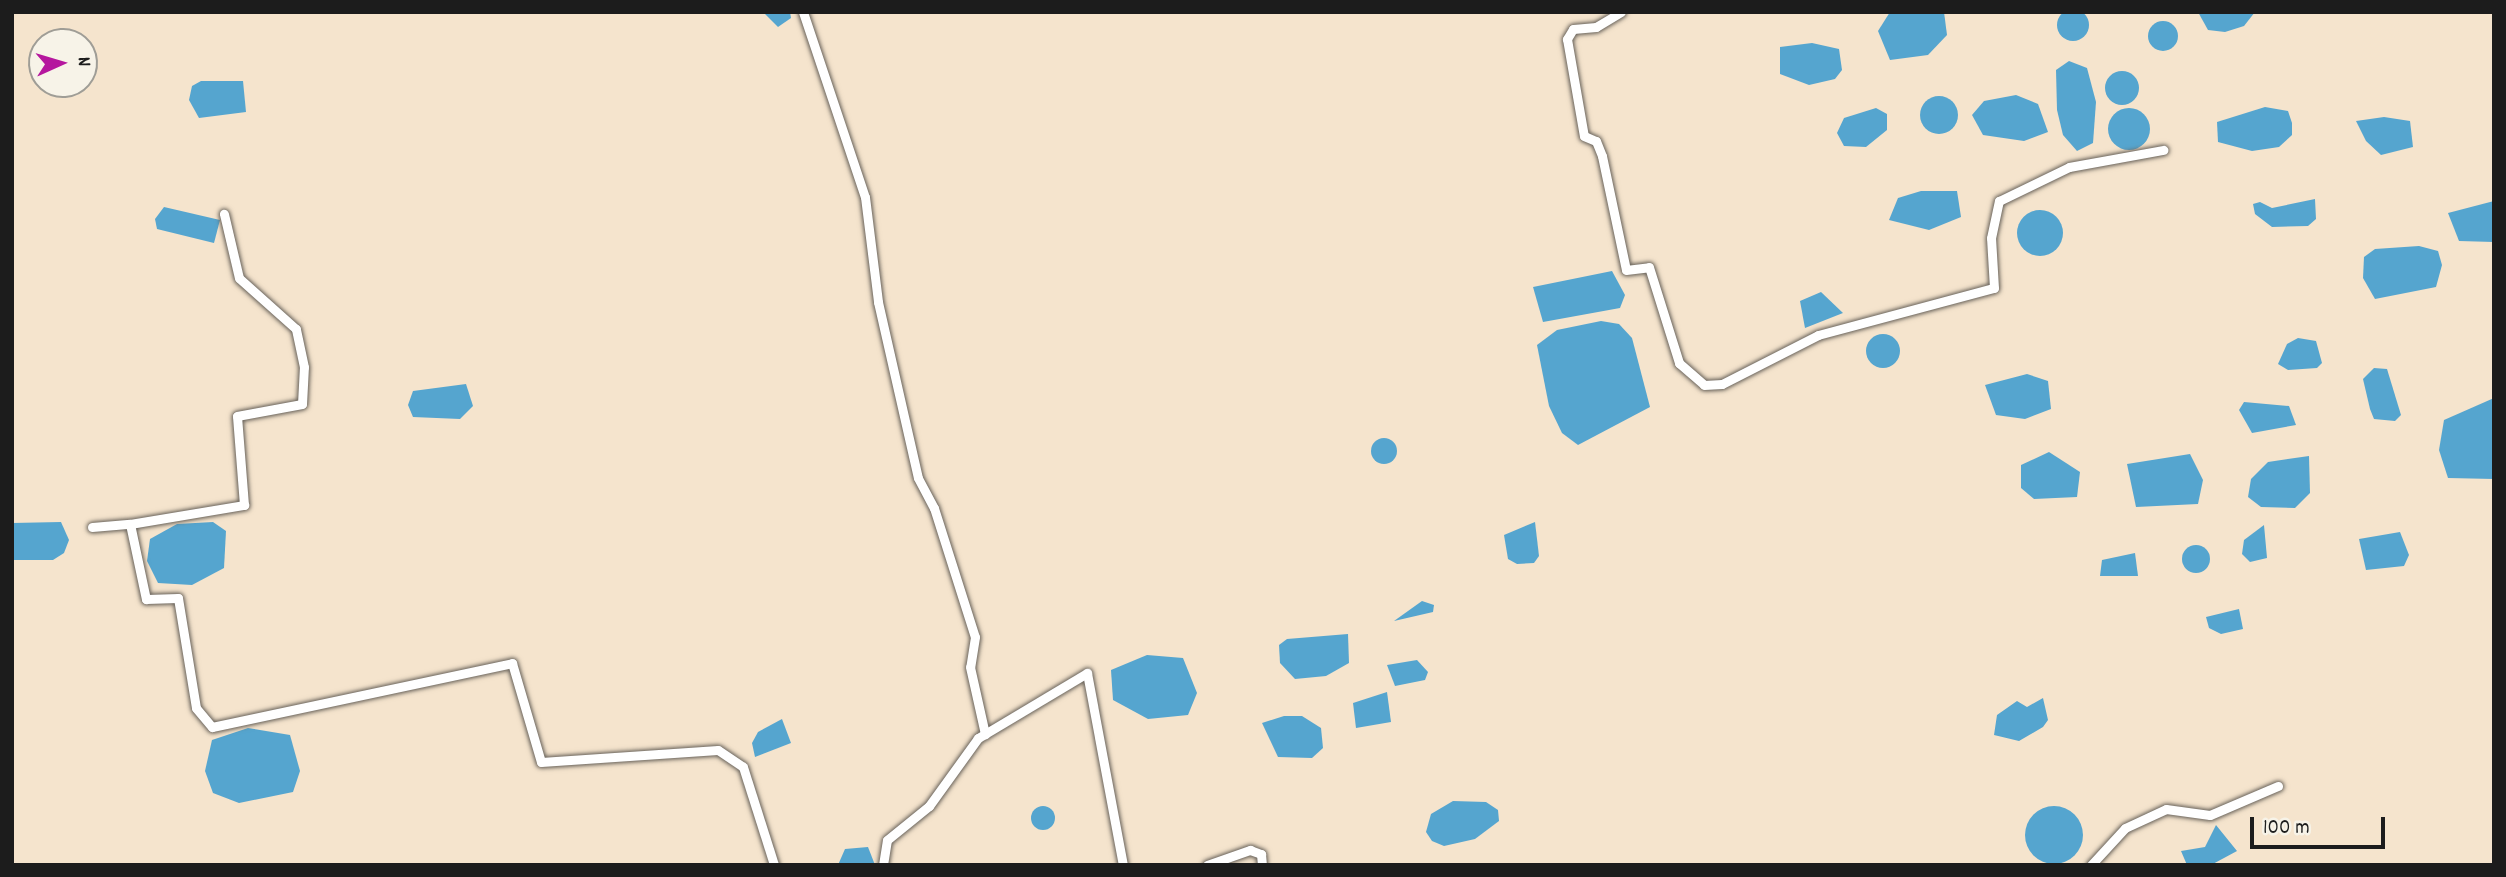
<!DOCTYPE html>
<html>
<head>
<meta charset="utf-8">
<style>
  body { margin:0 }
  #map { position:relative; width:2506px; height:877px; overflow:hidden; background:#f5e4cd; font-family:Dekko,sans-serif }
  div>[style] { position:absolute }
  .water>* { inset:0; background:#55a5cf }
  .round { border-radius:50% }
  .roads { filter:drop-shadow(0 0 2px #68625a) drop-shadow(0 0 2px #68625a) }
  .minor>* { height:9px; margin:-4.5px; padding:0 4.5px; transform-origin:4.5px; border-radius:4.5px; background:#fff }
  span { translate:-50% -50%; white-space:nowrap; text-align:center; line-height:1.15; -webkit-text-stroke:6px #f7f3e8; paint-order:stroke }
  .frame { position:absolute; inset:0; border:14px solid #1c1c1c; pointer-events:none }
  .north { position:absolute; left:28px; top:28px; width:70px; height:70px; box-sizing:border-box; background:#f7f3e8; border:2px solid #9f9d96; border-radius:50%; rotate:86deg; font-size:19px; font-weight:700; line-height:28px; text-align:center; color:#1c1c1c }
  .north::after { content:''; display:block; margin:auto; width:24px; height:32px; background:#b5179e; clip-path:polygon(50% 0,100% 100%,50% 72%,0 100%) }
  .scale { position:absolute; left:2250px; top:817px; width:135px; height:32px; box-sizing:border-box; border:4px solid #1c1c1c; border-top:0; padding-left:9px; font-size:21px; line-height:24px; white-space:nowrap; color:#1c1c1c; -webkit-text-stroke:5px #f7f3e8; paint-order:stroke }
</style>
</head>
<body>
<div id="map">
  <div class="water">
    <i class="round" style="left:2057px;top:9px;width:32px;height:32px"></i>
    <i style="clip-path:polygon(763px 12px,790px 12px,791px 18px,778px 27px)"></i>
    <i style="clip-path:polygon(1890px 12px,1944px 12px,1947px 35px,1928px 55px,1890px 60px,1878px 31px)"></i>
    <i style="clip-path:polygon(2198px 12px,2255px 12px,2244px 26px,2225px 32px,2208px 30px)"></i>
    <i class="round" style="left:2148px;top:21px;width:30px;height:30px"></i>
    <i style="clip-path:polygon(1812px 43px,1839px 49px,1842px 70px,1835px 79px,1809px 85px,1780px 74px,1780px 47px)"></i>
    <i style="clip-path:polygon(2069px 61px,2087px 68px,2096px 102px,2093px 143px,2077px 151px,2063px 135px,2057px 110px,2056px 70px)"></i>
    <i class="round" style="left:2105px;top:71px;width:34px;height:34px"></i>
    <i style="clip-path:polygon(201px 81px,243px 81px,246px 112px,199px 118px,189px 100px,192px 86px)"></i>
    <i style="clip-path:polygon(2016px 95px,2038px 104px,2048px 132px,2024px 141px,1983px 135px,1972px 115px,1984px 101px)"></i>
    <i class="round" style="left:1920px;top:96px;width:38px;height:38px"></i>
    <i style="clip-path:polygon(2265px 107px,2288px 111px,2292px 123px,2292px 135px,2279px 147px,2252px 151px,2218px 142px,2217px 122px)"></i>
    <i class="round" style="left:2108px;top:108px;width:42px;height:42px"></i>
    <i style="clip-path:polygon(1876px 108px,1887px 114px,1887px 130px,1866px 147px,1844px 146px,1837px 133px,1844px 118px)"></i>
    <i style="clip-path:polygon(2384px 117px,2410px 121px,2413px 147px,2381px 155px,2366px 141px,2356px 121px)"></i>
    <i style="clip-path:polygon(1921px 191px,1957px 191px,1961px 217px,1929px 230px,1889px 220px,1898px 198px)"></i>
    <i style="clip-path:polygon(2315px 199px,2316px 219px,2308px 226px,2272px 227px,2255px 214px,2253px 204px,2260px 202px,2272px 208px)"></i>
    <i style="clip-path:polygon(2494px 201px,2494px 242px,2459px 241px,2448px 213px)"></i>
    <i style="clip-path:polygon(164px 207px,220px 220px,214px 243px,157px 229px,155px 219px)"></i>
    <i class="round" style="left:2017px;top:210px;width:46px;height:46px"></i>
    <i style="clip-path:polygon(2419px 246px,2438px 251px,2442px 265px,2436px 287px,2375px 299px,2363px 278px,2364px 257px,2375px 249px)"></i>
    <i style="clip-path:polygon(1612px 271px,1625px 295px,1620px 308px,1543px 322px,1533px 287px)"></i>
    <i style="clip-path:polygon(1821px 292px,1843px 313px,1805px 328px,1800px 301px)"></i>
    <i style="clip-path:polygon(1601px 321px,1619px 324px,1632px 338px,1650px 407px,1578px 445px,1562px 433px,1549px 406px,1537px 345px,1557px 330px)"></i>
    <i class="round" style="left:1866px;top:334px;width:34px;height:34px"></i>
    <i style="clip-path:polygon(2298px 338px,2316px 341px,2322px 363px,2317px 368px,2288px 370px,2278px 364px,2287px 344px)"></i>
    <i style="clip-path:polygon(2374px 368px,2387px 369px,2401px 415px,2395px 421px,2374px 419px,2370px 409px,2363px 379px)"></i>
    <i style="clip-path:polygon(2027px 374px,2048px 381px,2051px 409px,2025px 419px,1996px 415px,1985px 385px)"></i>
    <i style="clip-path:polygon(466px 384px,473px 406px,460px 419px,413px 417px,408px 405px,413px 391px)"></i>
    <i style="clip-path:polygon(2494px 398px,2494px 479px,2448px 478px,2439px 450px,2444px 420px)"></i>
    <i style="clip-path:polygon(2244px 402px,2289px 406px,2296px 425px,2252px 433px,2239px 410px)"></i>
    <i class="round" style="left:1371px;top:438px;width:26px;height:26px"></i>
    <i style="clip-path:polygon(2049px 452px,2080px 472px,2077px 497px,2034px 499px,2021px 488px,2021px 465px)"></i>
    <i style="clip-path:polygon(2190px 454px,2203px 480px,2198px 504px,2136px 507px,2127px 464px)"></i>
    <i style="clip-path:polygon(2309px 456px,2310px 493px,2295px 508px,2261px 507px,2248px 497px,2251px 479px,2268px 462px)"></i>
    <i style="clip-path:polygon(61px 522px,69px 540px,64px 553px,53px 560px,14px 560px,12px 523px)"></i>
    <i style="clip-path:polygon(213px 522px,226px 531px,224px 568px,192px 585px,158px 583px,147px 561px,150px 539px,177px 524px)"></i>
    <i style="clip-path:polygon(1535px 522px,1539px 556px,1534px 563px,1517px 564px,1508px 559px,1504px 535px)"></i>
    <i style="clip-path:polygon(2264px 525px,2267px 558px,2250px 562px,2242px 554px,2244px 540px)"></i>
    <i style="clip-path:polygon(2400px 532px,2409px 555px,2404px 566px,2366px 570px,2359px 539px)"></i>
    <i class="round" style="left:2182px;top:545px;width:28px;height:28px"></i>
    <i style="clip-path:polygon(2135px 553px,2138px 576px,2100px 576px,2102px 560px)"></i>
    <i style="clip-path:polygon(1422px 601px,1434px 605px,1433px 612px,1394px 621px)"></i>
    <i style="clip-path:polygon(2239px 609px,2243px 629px,2221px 634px,2209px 628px,2206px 617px)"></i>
    <i style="clip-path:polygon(1348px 634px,1349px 663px,1326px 676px,1295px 679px,1280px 663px,1279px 645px,1287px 639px)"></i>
    <i style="clip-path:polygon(1147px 655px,1183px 658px,1197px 693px,1188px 715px,1148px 719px,1113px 700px,1111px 670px)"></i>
    <i style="clip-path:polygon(1417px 660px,1428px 672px,1425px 680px,1395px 686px,1387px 665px)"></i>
    <i style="clip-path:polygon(1387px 692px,1391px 722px,1356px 728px,1353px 703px)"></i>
    <i style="clip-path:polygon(2043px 698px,2048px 720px,2043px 727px,2019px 741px,1994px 735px,1997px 715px,2017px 701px,2027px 707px)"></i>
    <i style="clip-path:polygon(1284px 716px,1302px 716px,1321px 728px,1323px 748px,1312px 758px,1278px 757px,1262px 723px)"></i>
    <i style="clip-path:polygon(782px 719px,791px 743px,755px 757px,752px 743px,758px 732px)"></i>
    <i style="clip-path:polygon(248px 728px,290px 735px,300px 771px,293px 792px,239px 803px,213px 793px,205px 771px,212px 740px)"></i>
    <i style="clip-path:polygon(1453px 801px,1486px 802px,1498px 810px,1499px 821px,1475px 839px,1444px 846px,1432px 841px,1426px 832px,1431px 814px)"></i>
    <i class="round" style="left:1031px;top:806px;width:24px;height:24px"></i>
    <i class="round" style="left:2025px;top:806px;width:58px;height:58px"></i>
    <i style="clip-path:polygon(2216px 825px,2237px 851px,2211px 865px,2187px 865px,2181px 851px,2205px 847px)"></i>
    <i style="clip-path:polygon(868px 847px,875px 865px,838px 865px,845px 849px)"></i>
  </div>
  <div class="roads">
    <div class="minor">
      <i style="left:803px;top:12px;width:195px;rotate:71.5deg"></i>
      <i style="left:865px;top:197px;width:106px;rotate:82.9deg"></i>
      <i style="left:878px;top:302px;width:180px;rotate:77.2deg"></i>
      <i style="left:918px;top:478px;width:34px;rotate:62deg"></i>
      <i style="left:934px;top:508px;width:135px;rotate:72.4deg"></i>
      <i style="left:975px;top:637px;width:30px;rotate:99deg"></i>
      <i style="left:970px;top:667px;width:69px;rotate:77.4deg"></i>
      <i style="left:1621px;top:12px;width:29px;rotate:149deg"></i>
      <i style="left:1596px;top:27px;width:23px;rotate:175deg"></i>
      <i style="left:1573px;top:29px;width:12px;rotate:121deg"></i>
      <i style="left:1567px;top:39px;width:98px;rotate:80.1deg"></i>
      <i style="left:1584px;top:136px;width:13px;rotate:23deg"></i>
      <i style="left:1596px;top:141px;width:16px;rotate:68deg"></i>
      <i style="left:1602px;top:156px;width:116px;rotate:78.1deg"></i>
      <i style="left:1626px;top:270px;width:23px;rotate:-7deg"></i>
      <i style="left:1649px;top:267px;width:101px;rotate:72.6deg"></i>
      <i style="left:1679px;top:363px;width:33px;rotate:41deg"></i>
      <i style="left:1704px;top:385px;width:18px;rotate:-3deg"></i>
      <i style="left:1722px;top:384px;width:108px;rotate:-27deg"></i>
      <i style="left:1818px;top:335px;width:182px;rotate:-15deg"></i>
      <i style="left:1994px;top:288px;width:50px;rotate:-93.4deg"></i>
      <i style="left:1991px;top:238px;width:38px;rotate:-78deg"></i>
      <i style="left:1999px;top:201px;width:78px;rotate:-25.9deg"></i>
      <i style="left:2069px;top:167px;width:96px;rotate:-10.3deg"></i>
      <i style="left:130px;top:524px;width:116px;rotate:-9.5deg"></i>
      <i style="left:244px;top:505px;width:89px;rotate:-94.5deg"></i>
      <i style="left:237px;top:416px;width:66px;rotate:-10.5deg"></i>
      <i style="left:302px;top:404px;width:37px;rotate:-87deg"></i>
      <i style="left:304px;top:367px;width:39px;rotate:-102deg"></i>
      <i style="left:296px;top:329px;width:76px;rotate:-138.2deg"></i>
      <i style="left:239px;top:278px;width:66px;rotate:-103.2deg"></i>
      <i style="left:92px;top:527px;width:38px;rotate:-5deg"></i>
      <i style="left:130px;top:524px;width:77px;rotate:78deg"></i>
      <i style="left:146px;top:599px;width:32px;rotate:-2deg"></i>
      <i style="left:178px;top:598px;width:111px;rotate:80.7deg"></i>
      <i style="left:196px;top:708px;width:25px;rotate:50deg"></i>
      <i style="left:212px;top:727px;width:307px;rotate:-12deg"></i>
      <i style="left:512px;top:663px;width:103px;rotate:73.7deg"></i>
      <i style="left:541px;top:762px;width:177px;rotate:-3.9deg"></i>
      <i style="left:718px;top:750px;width:30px;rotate:34deg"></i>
      <i style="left:743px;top:767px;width:103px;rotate:72.4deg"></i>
      <i style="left:883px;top:865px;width:25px;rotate:-81deg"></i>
      <i style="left:887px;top:840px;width:54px;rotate:-39deg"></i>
      <i style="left:929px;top:806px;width:84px;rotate:-54.2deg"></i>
      <i style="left:978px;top:738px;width:127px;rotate:-30.8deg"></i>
      <i style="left:1087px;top:673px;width:195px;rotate:79.4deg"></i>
      <i style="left:1207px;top:865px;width:46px;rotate:-19.2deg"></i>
      <i style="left:1250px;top:850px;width:12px;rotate:20deg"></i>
      <i style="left:1261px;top:854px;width:11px;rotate:85deg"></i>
      <i style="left:2091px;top:865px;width:50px;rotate:-47.4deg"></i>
      <i style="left:2125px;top:828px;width:45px;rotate:-24.9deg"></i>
      <i style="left:2166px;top:809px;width:44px;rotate:7.8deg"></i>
      <i style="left:2210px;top:815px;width:74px;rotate:-23.1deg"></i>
    </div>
  </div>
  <div class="frame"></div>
  <div class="north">N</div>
  <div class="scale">100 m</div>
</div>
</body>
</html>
